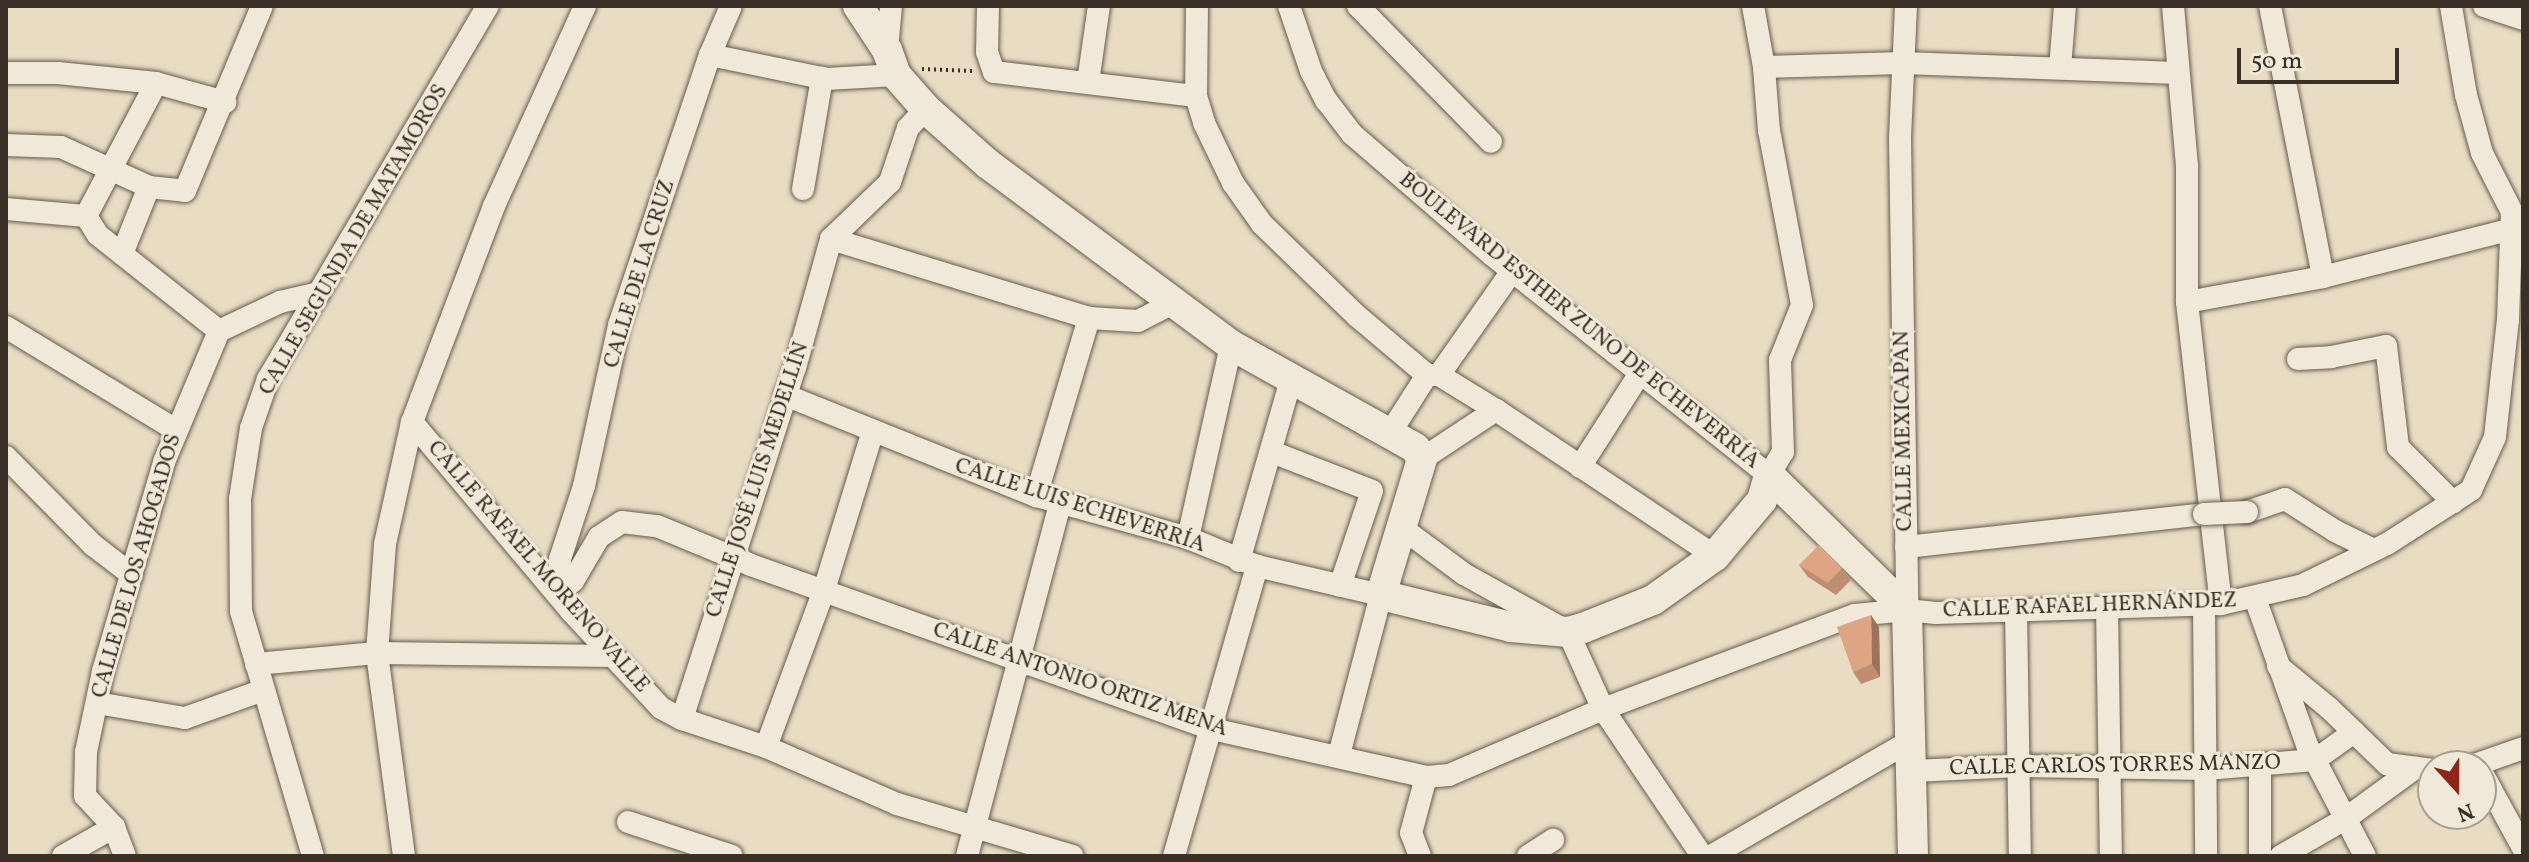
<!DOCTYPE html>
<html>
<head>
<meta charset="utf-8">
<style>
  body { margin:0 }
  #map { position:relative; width:2529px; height:862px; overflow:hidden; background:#e8dcc3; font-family:Vollkorn,serif }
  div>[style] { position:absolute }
  .path>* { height:4px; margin-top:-2px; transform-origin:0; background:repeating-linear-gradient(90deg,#3a3027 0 2px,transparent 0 6px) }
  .roads { filter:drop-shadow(0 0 2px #665b4e) drop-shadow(0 0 2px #665b4e) }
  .street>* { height:22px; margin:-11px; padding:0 11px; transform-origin:11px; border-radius:11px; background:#f0e8d8 }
  .secondary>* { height:30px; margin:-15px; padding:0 15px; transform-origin:15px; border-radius:15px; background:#f0e8d8 }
  .bridges { filter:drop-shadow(0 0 2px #665b4e) drop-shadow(0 0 2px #665b4e) }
  .street-bridge>* { height:22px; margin:-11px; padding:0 11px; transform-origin:11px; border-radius:11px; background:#f0e8d8 }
  .wall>* { inset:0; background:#bf8e70 }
  .shaded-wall>* { inset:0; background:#9b745b }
  .building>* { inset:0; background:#dea582 }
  span { translate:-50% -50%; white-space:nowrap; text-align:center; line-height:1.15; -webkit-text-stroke:6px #f0e8d8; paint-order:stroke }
  .street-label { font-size:22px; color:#3a3027 }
  .frame { position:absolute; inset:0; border:8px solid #3a3027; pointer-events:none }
  .north { position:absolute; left:2417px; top:750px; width:80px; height:80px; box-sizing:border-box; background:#f0e8d8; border:2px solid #a79e91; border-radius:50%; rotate:159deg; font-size:22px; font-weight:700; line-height:32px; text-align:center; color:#3a3027 }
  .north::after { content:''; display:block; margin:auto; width:28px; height:36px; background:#8f2418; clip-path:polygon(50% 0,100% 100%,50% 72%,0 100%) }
  .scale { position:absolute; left:2237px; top:48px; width:162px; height:36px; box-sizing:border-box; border:4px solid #3a3027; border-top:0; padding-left:10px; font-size:24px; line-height:28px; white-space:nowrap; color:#3a3027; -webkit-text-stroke:6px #f0e8d8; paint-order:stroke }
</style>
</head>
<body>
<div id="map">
  <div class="path">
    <i style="left:922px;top:69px;width:51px;rotate:2.2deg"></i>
  </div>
  <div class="roads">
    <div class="street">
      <i style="left:988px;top:6px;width:46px;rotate:91.2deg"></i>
      <i style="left:987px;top:52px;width:21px;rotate:71deg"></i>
      <i style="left:994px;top:72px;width:203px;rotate:6.8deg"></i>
      <i style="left:1197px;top:6px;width:90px;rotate:90.6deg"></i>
      <i style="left:1196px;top:96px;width:28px;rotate:73deg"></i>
      <i style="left:1204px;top:123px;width:67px;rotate:64.2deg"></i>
      <i style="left:1233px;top:183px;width:50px;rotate:54.7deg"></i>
      <i style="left:1262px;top:224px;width:132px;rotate:44.1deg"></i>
      <i style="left:1357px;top:316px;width:92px;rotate:40.1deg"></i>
      <i style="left:1289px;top:6px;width:69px;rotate:71.3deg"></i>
      <i style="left:1311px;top:71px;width:33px;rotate:63deg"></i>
      <i style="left:1326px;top:100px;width:43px;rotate:52.6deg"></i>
      <i style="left:1352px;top:134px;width:185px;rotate:40.8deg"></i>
      <i style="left:1492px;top:255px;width:354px;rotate:38.5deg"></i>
      <i style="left:1769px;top:475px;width:27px;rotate:-59deg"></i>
      <i style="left:1783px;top:452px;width:92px;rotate:-91.9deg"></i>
      <i style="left:1780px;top:360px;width:59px;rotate:-68.2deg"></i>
      <i style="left:1802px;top:305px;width:177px;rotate:-100.7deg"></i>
      <i style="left:1769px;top:131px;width:64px;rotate:-94.5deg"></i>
      <i style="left:1764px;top:67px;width:62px;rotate:-100.2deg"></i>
      <i style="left:1358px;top:6px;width:190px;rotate:45.6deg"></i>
      <i style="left:1906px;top:6px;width:133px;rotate:92.6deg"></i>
      <i style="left:1900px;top:139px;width:471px;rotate:89.1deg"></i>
      <i style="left:2173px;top:6px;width:160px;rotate:85deg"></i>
      <i style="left:2187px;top:165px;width:137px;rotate:90deg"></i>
      <i style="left:2187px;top:302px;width:304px;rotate:83.6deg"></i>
      <i style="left:2270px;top:6px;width:276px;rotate:78.9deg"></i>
      <i style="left:2484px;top:6px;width:41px;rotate:18.4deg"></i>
      <i style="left:887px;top:50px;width:44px;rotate:-84.8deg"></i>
      <i style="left:710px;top:55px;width:119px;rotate:11.6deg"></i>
      <i style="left:827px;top:79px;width:69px;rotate:-3.3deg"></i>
      <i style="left:1764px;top:67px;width:139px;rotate:-1.6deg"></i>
      <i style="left:1903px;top:63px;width:275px;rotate:2.1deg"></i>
      <i style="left:2060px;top:68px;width:62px;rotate:-85.4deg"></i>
      <i style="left:6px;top:73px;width:52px"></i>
      <i style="left:58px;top:73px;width:99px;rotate:5.8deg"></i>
      <i style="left:156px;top:83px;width:72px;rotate:15.4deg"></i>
      <i style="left:1088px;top:82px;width:77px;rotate:-81.8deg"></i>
      <i style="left:6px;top:145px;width:55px;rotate:2.1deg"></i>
      <i style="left:61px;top:147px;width:97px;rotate:24.4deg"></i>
      <i style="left:803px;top:189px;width:113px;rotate:-80.3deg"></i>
      <i style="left:6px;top:209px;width:80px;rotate:5deg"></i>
      <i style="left:86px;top:216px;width:22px;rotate:58deg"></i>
      <i style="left:98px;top:235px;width:154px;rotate:38.4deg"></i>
      <i style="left:86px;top:216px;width:150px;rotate:-62.2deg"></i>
      <i style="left:831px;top:239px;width:270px;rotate:17deg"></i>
      <i style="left:1089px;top:318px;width:49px;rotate:3.5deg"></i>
      <i style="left:1138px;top:321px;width:39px;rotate:-27deg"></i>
      <i style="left:831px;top:239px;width:82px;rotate:-44deg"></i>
      <i style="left:890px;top:182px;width:57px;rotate:-71.6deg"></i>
      <i style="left:908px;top:128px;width:26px;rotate:-47deg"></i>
      <i style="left:122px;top:254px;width:72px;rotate:-68.1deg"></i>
      <i style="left:149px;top:187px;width:36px;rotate:6deg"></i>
      <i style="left:185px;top:191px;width:200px;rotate:-67.4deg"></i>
      <i style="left:2187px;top:302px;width:138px;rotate:-10.4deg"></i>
      <i style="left:2323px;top:277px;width:192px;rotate:-14.2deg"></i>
      <i style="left:6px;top:327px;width:199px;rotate:31.2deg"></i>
      <i style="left:2298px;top:359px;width:33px;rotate:-3deg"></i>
      <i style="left:2331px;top:357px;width:56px;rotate:-11.3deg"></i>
      <i style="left:2386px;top:346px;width:102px;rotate:83.2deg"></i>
      <i style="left:2398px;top:447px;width:78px;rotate:45deg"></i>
      <i style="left:1427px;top:375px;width:12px"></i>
      <i style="left:1439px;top:375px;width:127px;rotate:-54.9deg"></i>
      <i style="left:1439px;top:375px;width:67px;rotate:31.6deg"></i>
      <i style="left:1496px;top:410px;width:263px;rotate:33.7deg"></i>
      <i style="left:785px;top:395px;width:271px;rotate:21.9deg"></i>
      <i style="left:1036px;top:496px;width:158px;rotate:15.4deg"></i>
      <i style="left:1188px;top:538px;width:74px;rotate:22.1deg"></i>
      <i style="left:1257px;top:566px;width:127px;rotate:13.2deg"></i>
      <i style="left:1381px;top:595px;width:165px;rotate:104.7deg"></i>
      <i style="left:412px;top:422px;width:247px;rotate:49.9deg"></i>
      <i style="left:571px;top:611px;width:132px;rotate:47.1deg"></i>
      <i style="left:661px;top:708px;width:24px;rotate:28deg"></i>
      <i style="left:682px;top:719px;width:89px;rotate:18.4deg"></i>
      <i style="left:766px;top:747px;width:143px;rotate:23.5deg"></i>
      <i style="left:897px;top:804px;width:183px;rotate:16.5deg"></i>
      <i style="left:1390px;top:433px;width:69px;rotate:-57.5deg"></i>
      <i style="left:1272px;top:452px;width:107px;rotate:21.3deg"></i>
      <i style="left:1372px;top:491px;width:100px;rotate:108.6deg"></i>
      <i style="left:6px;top:457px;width:124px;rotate:45.3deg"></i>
      <i style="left:93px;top:545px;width:49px;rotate:37.6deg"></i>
      <i style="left:1422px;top:459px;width:89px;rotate:-33.5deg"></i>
      <i style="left:1580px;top:467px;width:112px;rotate:-57.4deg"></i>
      <i style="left:1036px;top:496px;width:186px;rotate:-73.4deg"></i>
      <i style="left:2247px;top:512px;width:40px;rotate:-18.9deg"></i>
      <i style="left:2285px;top:499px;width:59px;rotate:32.6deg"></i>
      <i style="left:2335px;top:531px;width:43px;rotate:26deg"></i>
      <i style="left:1402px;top:528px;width:77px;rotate:36.6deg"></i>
      <i style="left:1464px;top:574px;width:119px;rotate:29.1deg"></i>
      <i style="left:1568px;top:632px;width:85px;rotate:65.6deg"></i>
      <i style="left:1603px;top:709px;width:177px;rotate:56deg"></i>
      <i style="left:1188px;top:538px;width:198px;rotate:-77.4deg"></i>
      <i style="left:1906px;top:547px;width:300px;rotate:-6.3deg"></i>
      <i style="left:1239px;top:561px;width:188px;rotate:-74deg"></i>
      <i style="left:557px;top:594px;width:21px;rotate:-39deg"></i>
      <i style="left:573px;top:581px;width:51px;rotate:-59.4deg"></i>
      <i style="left:599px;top:537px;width:27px;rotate:-33deg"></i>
      <i style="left:622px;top:522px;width:35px;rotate:7deg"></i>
      <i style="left:657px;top:526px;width:102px;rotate:22.5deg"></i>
      <i style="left:751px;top:565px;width:489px;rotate:19.6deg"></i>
      <i style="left:1212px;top:729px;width:219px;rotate:12.6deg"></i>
      <i style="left:1426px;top:777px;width:23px;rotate:-5deg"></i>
      <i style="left:1449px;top:775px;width:168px;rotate:-23.2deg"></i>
      <i style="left:1603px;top:709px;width:269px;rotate:-20.5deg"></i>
      <i style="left:1855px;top:615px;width:52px;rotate:-5.5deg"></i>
      <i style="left:1907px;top:610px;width:29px;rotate:6deg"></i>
      <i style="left:1936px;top:613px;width:285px;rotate:-1.8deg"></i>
      <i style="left:2221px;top:604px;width:84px;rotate:-13deg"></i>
      <i style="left:2303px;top:585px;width:93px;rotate:-26deg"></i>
      <i style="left:2387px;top:544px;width:100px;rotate:-32.7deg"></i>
      <i style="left:2471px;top:490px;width:58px;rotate:-65.6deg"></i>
      <i style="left:2495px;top:437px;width:118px;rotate:-83.7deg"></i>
      <i style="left:2508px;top:320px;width:108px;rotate:-87.9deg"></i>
      <i style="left:2512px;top:212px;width:66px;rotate:-117deg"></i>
      <i style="left:2482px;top:153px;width:60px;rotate:-105.4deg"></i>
      <i style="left:2466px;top:95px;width:90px;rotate:-99.6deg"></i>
      <i style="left:557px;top:594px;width:35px;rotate:-85deg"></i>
      <i style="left:560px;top:559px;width:77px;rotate:-71.8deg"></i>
      <i style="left:584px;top:486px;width:165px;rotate:-77.7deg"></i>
      <i style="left:619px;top:325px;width:285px;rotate:-71.4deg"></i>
      <i style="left:710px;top:55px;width:53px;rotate:-66.8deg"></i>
      <i style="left:2255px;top:598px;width:156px;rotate:70.5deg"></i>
      <i style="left:2307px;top:745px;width:125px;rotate:62.4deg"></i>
      <i style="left:2204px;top:606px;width:250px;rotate:89.5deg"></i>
      <i style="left:2107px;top:607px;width:249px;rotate:89.1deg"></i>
      <i style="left:2016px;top:610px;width:246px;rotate:89.1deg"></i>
      <i style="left:256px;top:664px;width:121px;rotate:-5.2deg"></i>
      <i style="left:377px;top:653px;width:236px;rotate:0.7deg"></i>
      <i style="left:2278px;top:666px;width:66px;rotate:39.5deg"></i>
      <i style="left:2329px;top:708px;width:81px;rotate:44deg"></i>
      <i style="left:2387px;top:764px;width:46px;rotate:7.4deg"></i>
      <i style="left:97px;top:703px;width:89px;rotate:9.7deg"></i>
      <i style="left:185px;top:718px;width:83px;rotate:-19.7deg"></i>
      <i style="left:682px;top:719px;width:369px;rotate:-72.2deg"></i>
      <i style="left:795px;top:368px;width:134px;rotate:-74.4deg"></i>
      <i style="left:766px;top:747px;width:167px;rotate:-69.7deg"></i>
      <i style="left:824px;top:590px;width:166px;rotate:-72.9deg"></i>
      <i style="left:2472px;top:766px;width:54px;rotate:-19.4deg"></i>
      <i style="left:1913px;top:771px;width:106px;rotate:-2.7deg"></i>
      <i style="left:2019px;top:766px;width:187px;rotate:0.9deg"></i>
      <i style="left:2206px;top:769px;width:109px;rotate:-4.7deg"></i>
      <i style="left:2315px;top:760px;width:48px;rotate:-35.7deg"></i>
      <i style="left:2481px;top:771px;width:88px;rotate:61.4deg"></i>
      <i style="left:628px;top:822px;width:109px;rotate:18.1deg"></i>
      <i style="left:63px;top:856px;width:59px;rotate:-29.6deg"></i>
      <i style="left:125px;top:856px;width:31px;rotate:-111deg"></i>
      <i style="left:114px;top:827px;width:42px;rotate:-133.1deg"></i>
      <i style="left:85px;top:796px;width:44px;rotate:-88.7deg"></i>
      <i style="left:86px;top:752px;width:83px;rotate:-78.1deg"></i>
      <i style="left:103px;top:671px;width:218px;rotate:-73.7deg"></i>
      <i style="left:164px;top:462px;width:142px;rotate:-67.2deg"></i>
      <i style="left:219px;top:331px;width:68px;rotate:-25.4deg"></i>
      <i style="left:280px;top:302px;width:40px;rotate:-13deg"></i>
      <i style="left:313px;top:856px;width:255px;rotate:-106.4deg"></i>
      <i style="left:241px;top:611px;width:112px;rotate:-90.5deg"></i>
      <i style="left:240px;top:499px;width:72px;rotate:-81.2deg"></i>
      <i style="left:251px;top:428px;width:52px;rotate:-70.9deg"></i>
      <i style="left:268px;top:379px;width:433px;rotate:-59.5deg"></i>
      <i style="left:404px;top:856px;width:205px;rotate:-97.6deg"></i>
      <i style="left:377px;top:653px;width:109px;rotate:-85.8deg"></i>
      <i style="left:385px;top:544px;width:125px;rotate:-77.5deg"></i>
      <i style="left:412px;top:422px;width:231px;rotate:-69.2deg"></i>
      <i style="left:494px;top:206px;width:220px;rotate:-65.5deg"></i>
      <i style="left:967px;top:856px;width:365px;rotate:-75.2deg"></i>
      <i style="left:1174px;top:856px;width:302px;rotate:-74deg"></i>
      <i style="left:1420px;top:856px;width:25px;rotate:-111deg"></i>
      <i style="left:1411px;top:833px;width:58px;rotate:-75deg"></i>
      <i style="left:1528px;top:856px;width:30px;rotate:-33deg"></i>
      <i style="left:1711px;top:856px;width:232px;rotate:-30deg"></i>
      <i style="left:2260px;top:856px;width:91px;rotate:-90deg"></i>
      <i style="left:2281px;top:856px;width:74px;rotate:-30deg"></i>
      <i style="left:2345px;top:819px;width:87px;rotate:-36.1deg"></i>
    </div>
    <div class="secondary">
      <i style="left:858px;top:6px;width:53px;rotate:56.6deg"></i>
      <i style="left:887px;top:50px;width:27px;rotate:70deg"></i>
      <i style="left:896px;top:75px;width:45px;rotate:48.6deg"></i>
      <i style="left:926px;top:109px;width:83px;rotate:41.6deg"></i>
      <i style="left:988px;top:164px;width:303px;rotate:36.7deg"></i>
      <i style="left:1231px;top:345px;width:211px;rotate:29.2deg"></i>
      <i style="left:1415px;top:448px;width:13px;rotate:58deg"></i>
      <i style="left:1422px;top:459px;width:142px;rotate:106.8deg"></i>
      <i style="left:1381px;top:595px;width:134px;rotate:13.8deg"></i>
      <i style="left:1511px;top:627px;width:57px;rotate:5deg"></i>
      <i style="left:1568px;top:632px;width:16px;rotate:-15deg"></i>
      <i style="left:1583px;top:628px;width:75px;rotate:-21.8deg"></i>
      <i style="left:1653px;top:600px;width:76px;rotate:-35.4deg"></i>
      <i style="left:1715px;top:556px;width:73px;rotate:-50deg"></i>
      <i style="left:1762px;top:500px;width:26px;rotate:-74deg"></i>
      <i style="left:1769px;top:475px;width:193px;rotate:44.4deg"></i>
      <i style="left:1907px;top:610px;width:246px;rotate:88.6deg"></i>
    </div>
  </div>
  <div class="bridges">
    <div class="street-bridge">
      <i style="left:2204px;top:514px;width:43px;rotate:-2.7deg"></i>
    </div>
  </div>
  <div class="wall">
    <i style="clip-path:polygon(1799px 565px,1842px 568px,1851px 580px,1836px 595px,1808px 577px)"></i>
    <i style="clip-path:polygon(1879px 627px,1880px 677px,1861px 684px,1853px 672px)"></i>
  </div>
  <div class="shaded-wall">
    <i style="clip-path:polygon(1871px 615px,1879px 627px,1880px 677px,1872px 664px)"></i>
  </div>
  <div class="building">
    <i style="clip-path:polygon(1819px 545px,1842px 568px,1828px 583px,1799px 565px)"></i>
    <i style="clip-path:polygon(1871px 615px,1872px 664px,1853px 672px,1837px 627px)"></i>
  </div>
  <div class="street-label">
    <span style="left:354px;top:240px;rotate:-60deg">CALLE SEGUNDA DE MATAMOROS</span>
    <span style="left:640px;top:274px;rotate:-73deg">CALLE DE LA CRUZ</span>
    <span style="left:1579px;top:321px;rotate:39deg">BOULEVARD ESTHER ZUNO DE ECHEVERRÍA</span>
    <span style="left:1904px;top:431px;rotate:-91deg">CALLE MEXICAPAN</span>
    <span style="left:758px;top:480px;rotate:-72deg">CALLE JOSÉ LUIS MEDELLÍN</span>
    <span style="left:1080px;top:506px;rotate:18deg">CALLE LUIS ECHEVERRÍA</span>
    <span style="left:137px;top:566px;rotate:-74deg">CALLE DE LOS AHOGADOS</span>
    <span style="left:538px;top:567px;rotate:49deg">CALLE RAFAEL MORENO VALLE</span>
    <span style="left:2090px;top:606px;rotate:-2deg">CALLE RAFAEL HERNÁNDEZ</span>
    <span style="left:1080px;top:680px;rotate:19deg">CALLE ANTONIO ORTIZ MENA</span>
    <span style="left:2115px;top:766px;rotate:-1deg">CALLE CARLOS TORRES MANZO</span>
  </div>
  <div class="frame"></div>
  <div class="north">N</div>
  <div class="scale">50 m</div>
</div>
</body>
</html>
